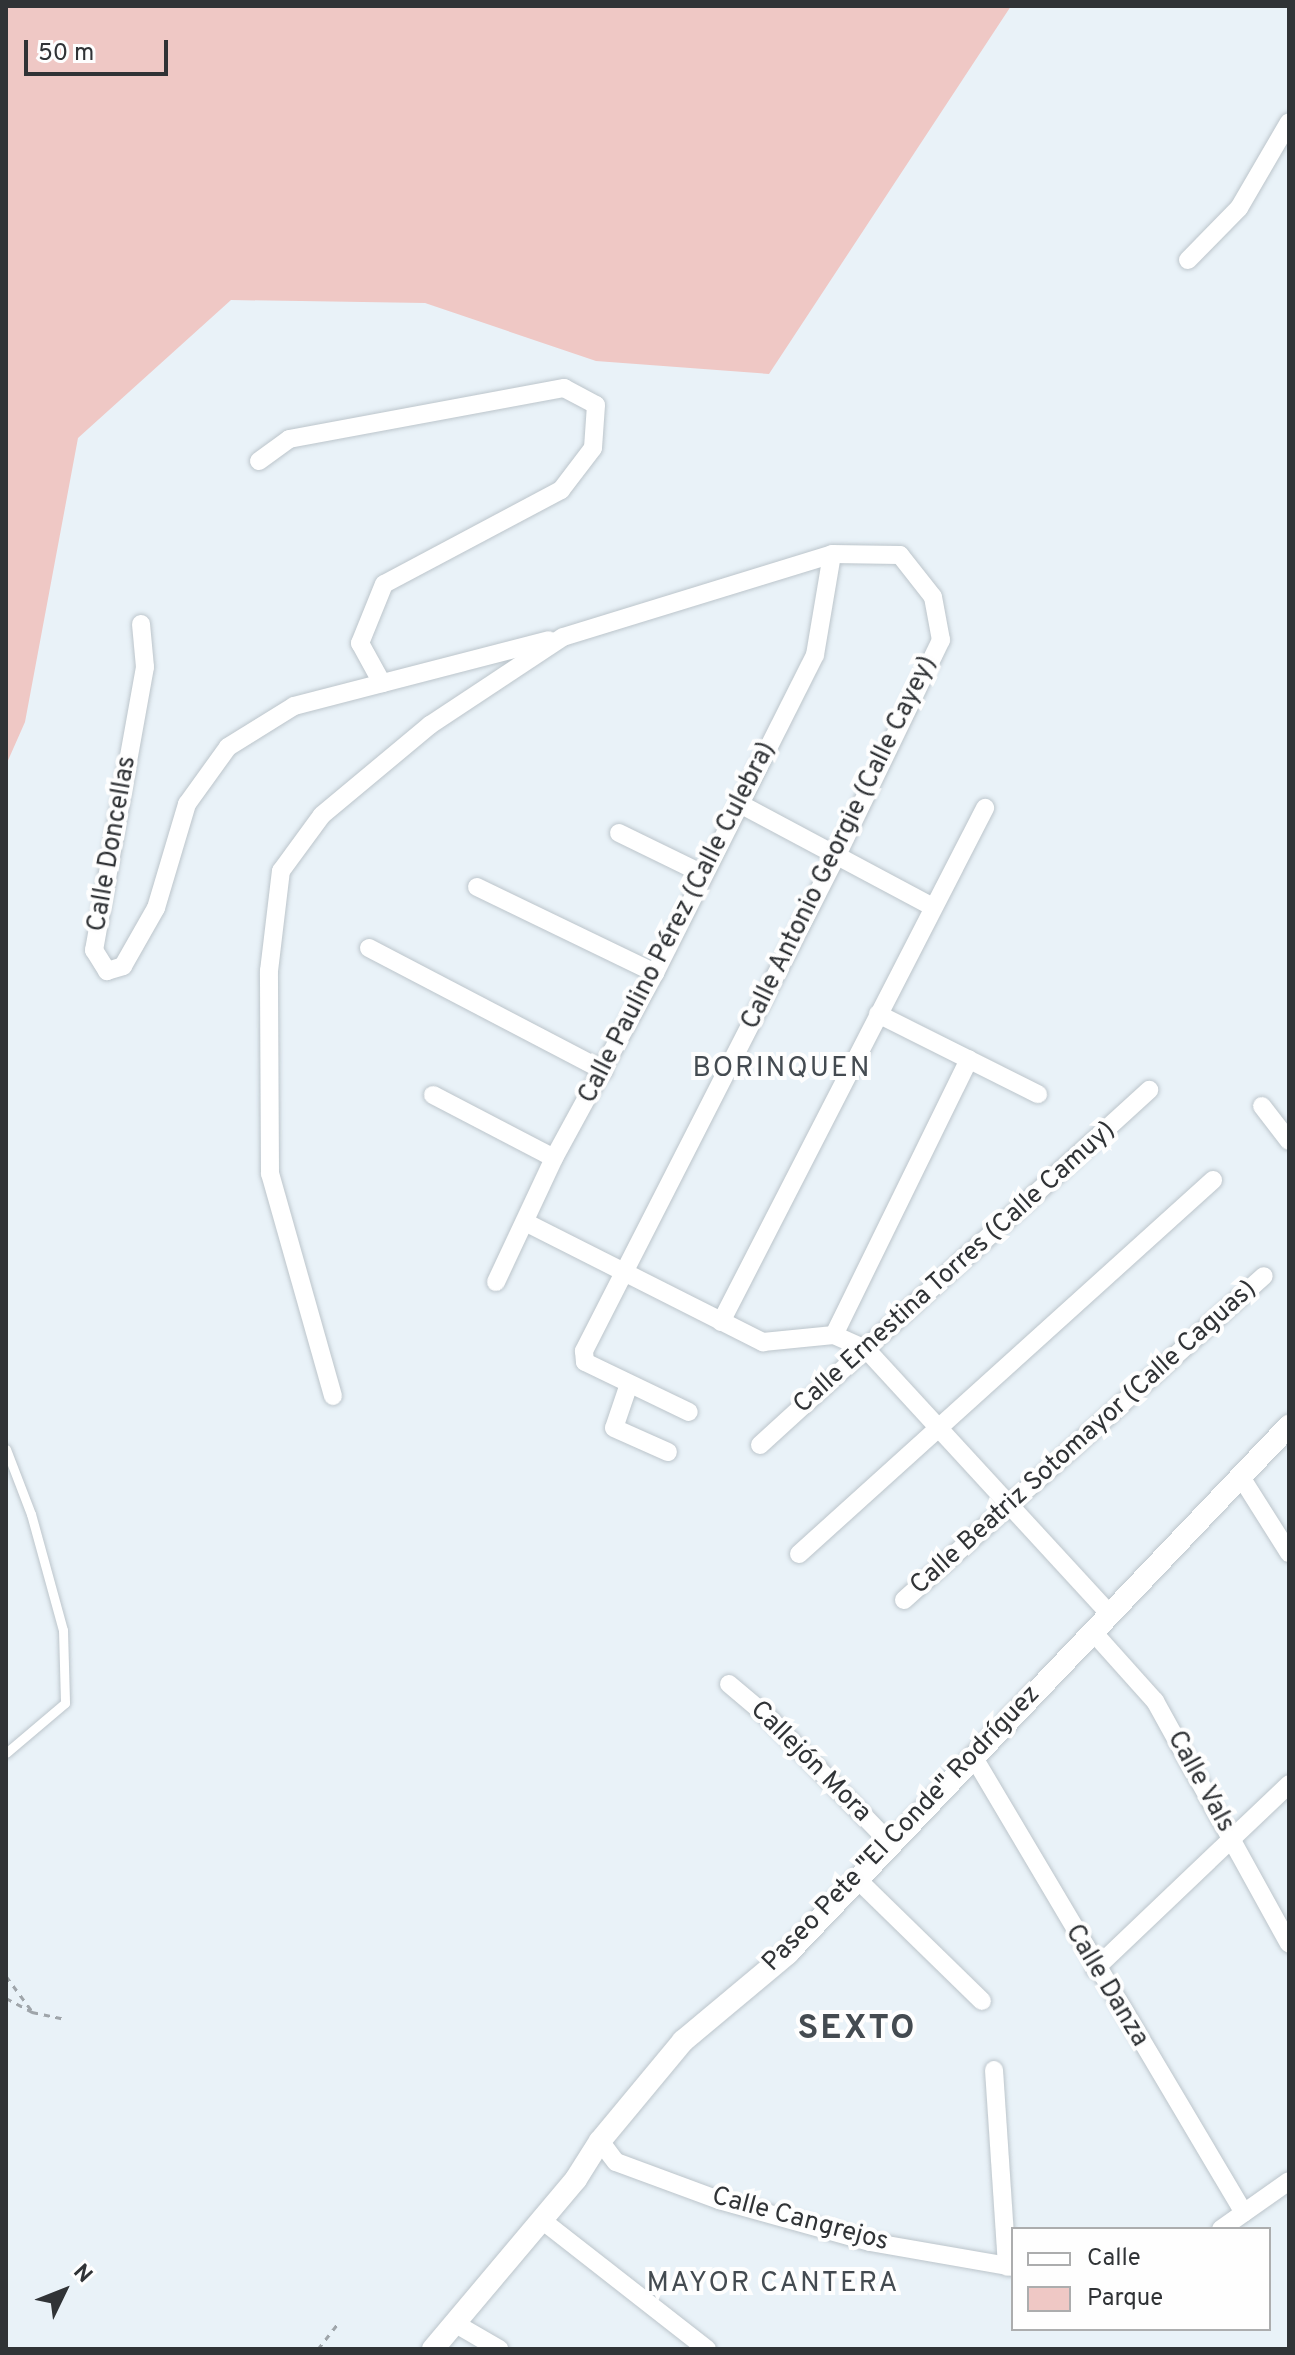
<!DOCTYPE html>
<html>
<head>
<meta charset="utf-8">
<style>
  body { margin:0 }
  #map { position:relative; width:1295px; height:2355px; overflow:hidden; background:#e9f2f8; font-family:Overpass,sans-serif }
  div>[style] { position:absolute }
  .green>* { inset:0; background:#efc8c5 }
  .path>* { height:3px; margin-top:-1.5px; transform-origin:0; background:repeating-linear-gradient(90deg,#9fa5aa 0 6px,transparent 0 12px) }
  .roads { filter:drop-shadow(0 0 2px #bcc5cb) drop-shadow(0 0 2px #bcc5cb) }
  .service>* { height:9px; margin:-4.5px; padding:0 4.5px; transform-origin:4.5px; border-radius:4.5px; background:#fff }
  .minor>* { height:18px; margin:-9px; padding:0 9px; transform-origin:9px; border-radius:9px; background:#fff }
  .tertiary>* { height:22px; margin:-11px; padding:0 11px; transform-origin:11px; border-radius:11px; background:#fff }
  span { translate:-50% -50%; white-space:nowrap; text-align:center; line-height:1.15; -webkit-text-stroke:8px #fefefe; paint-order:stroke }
  .street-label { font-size:26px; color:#303336 }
  .neighbourhood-label { font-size:28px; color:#444b51; letter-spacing:2px }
  .district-label { font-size:34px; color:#444b51; font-weight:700; letter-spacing:2px }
  .frame { position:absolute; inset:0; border:8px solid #303336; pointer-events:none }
  .legend { position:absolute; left:1011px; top:2227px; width:260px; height:104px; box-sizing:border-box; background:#fefefe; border:2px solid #acadae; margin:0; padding:10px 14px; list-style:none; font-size:24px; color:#303336 }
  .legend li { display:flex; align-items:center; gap:16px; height:40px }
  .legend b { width:40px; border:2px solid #acadae }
  .north { position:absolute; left:24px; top:2251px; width:80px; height:80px; -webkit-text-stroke:6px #fefefe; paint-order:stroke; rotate:47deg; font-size:22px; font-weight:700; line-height:32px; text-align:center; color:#303336 }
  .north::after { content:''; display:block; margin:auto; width:28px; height:36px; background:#303336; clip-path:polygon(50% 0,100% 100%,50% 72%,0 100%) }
  .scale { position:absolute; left:24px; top:40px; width:144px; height:36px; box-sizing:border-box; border:4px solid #303336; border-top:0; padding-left:10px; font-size:24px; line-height:28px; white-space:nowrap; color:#303336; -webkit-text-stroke:6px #fefefe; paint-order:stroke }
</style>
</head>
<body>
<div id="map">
  <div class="green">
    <i style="clip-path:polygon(6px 6px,1011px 6px,769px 374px,596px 361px,425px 303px,231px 300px,78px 438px,25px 722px,6px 765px)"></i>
  </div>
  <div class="path">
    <i style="left:6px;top:1976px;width:44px;rotate:53.4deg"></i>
    <i style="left:6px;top:1998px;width:30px;rotate:28deg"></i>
    <i style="left:32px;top:2012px;width:34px;rotate:12deg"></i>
    <i style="left:318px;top:2349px;width:33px;rotate:-52deg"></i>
  </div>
  <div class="roads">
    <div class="service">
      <i style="left:6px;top:1449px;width:70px;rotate:69deg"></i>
      <i style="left:31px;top:1514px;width:120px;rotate:74.6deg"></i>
      <i style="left:63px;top:1630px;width:73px;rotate:88.4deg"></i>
      <i style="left:65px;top:1703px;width:77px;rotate:139.7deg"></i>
    </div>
    <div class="minor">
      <i style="left:1188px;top:260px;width:73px;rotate:-45.6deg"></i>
      <i style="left:1239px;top:208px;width:99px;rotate:-59.8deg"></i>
      <i style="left:259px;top:461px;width:37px;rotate:-36deg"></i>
      <i style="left:289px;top:439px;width:280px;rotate:-10.5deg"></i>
      <i style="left:564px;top:388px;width:36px;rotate:28deg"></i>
      <i style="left:596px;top:405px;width:43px;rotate:94deg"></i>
      <i style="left:593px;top:448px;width:53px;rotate:127.3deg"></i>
      <i style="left:561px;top:490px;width:200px;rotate:152deg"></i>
      <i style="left:384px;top:584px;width:64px;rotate:112.1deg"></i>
      <i style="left:360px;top:643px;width:46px;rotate:61.2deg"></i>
      <i style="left:141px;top:624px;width:43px;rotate:84.7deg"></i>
      <i style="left:145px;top:667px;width:288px;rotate:100.2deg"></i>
      <i style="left:94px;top:950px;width:25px;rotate:58deg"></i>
      <i style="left:107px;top:971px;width:17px;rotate:-17deg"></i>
      <i style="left:123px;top:966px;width:67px;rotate:-60.4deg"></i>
      <i style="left:156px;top:908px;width:109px;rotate:-73.4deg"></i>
      <i style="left:187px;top:804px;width:70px;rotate:-54.3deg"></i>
      <i style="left:228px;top:747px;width:78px;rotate:-31.8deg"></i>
      <i style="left:294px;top:706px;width:263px;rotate:-14.5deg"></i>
      <i style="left:740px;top:804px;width:219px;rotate:28.1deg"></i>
      <i style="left:619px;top:833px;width:93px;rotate:26deg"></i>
      <i style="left:477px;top:887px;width:198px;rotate:25.8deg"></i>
      <i style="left:369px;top:948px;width:265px;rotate:27.6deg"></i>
      <i style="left:878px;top:1014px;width:179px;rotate:26.6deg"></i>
      <i style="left:433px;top:1095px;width:136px;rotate:27.5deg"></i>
      <i style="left:1262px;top:1106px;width:44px;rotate:52.4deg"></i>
      <i style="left:525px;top:1222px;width:267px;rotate:26.8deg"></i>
      <i style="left:763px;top:1342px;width:71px;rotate:-5.6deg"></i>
      <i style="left:834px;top:1335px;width:35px;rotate:24deg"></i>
      <i style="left:866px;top:1349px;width:360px;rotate:47.4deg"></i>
      <i style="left:496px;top:1282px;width:137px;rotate:-64.9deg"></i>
      <i style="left:554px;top:1158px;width:211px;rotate:-61.4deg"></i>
      <i style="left:655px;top:973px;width:356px;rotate:-63.3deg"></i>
      <i style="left:815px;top:655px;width:102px;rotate:-80.4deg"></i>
      <i style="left:721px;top:1322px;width:578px;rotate:-62.81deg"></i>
      <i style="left:834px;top:1335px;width:307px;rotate:-63.9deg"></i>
      <i style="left:629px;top:1384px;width:46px;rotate:108.8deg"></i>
      <i style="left:614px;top:1428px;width:59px;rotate:24deg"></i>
      <i style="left:333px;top:1396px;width:231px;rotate:-105.8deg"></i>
      <i style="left:270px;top:1174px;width:203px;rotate:-90.3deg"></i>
      <i style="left:269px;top:971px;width:101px;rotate:-83.2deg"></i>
      <i style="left:281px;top:871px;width:69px;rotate:-53.8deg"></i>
      <i style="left:322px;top:815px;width:141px;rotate:-39.8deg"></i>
      <i style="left:430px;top:725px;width:159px;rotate:-33.5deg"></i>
      <i style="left:563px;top:637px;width:282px;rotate:-17.1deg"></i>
      <i style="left:832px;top:554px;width:68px;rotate:0.8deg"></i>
      <i style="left:900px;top:555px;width:53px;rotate:51.8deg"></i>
      <i style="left:933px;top:597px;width:44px;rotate:79.5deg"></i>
      <i style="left:941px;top:640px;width:239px;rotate:115.8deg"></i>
      <i style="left:837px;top:855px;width:557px;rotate:117.03deg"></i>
      <i style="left:584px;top:1351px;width:11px;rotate:85deg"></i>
      <i style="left:585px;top:1362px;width:115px;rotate:25.7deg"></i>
      <i style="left:760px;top:1445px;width:527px;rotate:-42.38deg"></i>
      <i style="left:1241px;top:1477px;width:90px;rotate:57.7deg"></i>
      <i style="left:799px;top:1554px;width:558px;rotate:-42.09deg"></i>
      <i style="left:904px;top:1600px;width:484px;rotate:-42deg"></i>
      <i style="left:1093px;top:1632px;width:93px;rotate:48.1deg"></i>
      <i style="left:1155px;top:1701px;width:277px;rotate:61.1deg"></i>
      <i style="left:729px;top:1684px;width:51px;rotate:40.2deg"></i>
      <i style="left:768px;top:1717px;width:174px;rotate:45.9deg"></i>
      <i style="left:973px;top:1756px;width:531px;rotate:59.33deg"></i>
      <i style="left:856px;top:1878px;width:176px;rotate:44.3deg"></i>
      <i style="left:1095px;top:1969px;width:268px;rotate:-43.6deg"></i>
      <i style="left:994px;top:2070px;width:197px;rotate:86.2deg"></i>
      <i style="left:600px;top:2141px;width:26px;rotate:53deg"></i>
      <i style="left:616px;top:2162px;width:110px;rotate:20.3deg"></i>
      <i style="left:719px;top:2200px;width:157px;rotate:15.5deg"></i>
      <i style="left:870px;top:2242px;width:145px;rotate:9.9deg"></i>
      <i style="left:543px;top:2221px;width:208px;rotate:38deg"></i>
      <i style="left:1221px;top:2229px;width:83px;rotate:-35.2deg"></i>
      <i style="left:456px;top:2324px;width:50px;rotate:30.2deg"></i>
    </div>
    <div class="tertiary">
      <i style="left:433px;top:2349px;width:222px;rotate:-49.9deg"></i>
      <i style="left:576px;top:2179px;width:45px;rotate:-57.7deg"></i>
      <i style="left:600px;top:2141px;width:130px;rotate:-50.3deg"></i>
      <i style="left:683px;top:2041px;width:136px;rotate:-39.9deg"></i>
      <i style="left:787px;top:1954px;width:729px;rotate:-46.45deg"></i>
    </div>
  </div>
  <div class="street-label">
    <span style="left:840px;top:843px;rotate:-64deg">Calle Antonio Georgie (Calle Cayey)</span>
    <span style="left:113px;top:844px;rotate:-80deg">Calle Doncellas</span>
    <span style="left:678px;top:923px;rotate:-63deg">Calle Paulino Pérez (Calle Culebra)</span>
    <span style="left:955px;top:1268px;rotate:-42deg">Calle Ernestina Torres (Calle Camuy)</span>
    <span style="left:1084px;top:1438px;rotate:-42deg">Calle Beatriz Sotomayor (Calle Caguas)</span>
    <span style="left:810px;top:1762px;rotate:45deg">Callejón Mora</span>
    <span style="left:1200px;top:1782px;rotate:61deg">Calle Vals</span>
    <span style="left:902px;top:1829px;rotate:-46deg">Paseo Pete "El Conde" Rodríguez</span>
    <span style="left:1106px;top:1986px;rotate:59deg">Calle Danza</span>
    <span style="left:800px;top:2220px;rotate:15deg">Calle Cangrejos</span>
  </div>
  <div class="neighbourhood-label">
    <span style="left:782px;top:1069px">BORINQUEN</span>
    <span style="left:773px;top:2284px">MAYOR CANTERA</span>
  </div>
  <div class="district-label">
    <span style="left:857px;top:2030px">SEXTO</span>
  </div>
  <div class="frame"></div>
  <ul class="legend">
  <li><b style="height:10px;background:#fff"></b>Calle</li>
  <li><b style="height:22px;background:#efc8c5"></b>Parque</li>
  </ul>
  <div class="north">N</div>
  <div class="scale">50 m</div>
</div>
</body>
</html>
